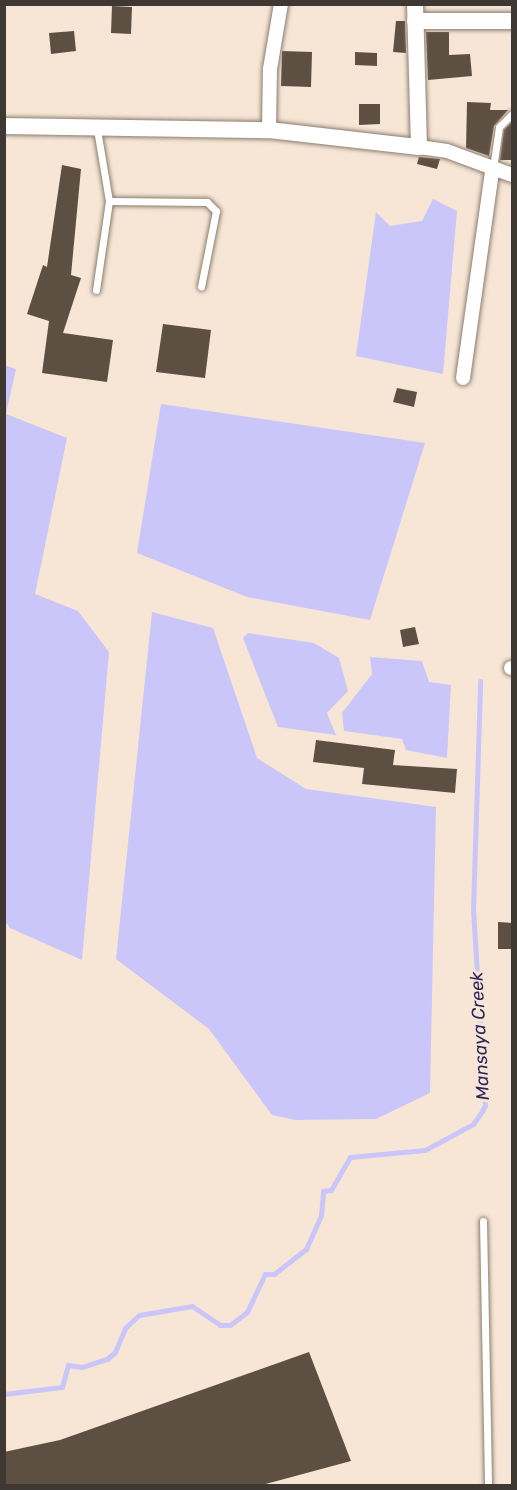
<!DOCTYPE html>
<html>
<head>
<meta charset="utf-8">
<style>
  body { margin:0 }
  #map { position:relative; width:517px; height:1490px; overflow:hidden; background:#f7e6d6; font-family:Rubik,sans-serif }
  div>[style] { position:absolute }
  .water>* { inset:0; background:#cac6f9 }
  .stream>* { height:5px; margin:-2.5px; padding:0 2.5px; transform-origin:2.5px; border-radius:2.5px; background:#cac6f9 }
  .building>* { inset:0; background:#5d5042 }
  .roads { filter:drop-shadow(0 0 2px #8b7d6e) drop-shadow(0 0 2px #8b7d6e) }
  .service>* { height:7px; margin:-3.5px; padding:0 3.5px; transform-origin:3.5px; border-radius:3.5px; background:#fff }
  .minor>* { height:14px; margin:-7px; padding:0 7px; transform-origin:7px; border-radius:7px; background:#fff }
  .tertiary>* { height:16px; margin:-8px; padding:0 8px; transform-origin:8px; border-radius:8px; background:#fff }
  span { translate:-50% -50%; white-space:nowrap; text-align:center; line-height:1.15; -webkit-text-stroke:6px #f7e6d6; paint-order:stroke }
  .water-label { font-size:18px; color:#30245f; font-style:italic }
  .frame { position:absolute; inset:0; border:6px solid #3f3832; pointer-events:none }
</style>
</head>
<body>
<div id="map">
  <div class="water">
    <i style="clip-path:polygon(433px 199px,457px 211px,443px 374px,356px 356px,376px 212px,390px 226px,422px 221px)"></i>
    <i style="clip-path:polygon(4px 365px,16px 369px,6px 414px,67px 438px,35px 594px,78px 611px,109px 652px,82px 960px,10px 928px,5px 921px)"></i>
    <i style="clip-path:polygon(161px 404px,425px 443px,370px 620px,247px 597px,137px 553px)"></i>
    <i style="clip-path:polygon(152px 612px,213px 628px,257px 758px,306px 789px,436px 807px,430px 1093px,376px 1119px,295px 1120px,272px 1115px,209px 1029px,116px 959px)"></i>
    <i style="clip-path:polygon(248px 633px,314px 643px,339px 658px,348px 691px,327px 713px,336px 735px,278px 727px,243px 638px)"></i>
    <i style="clip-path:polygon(370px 657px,422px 661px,429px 682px,451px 685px,447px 758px,406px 750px,402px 739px,344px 731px,342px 713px,372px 674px)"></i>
  </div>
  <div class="stream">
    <i style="left:4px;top:1394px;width:58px;rotate:-6.9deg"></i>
    <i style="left:62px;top:1387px;width:23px;rotate:-75deg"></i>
    <i style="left:68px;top:1365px;width:14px;rotate:8deg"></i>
    <i style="left:82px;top:1367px;width:26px;rotate:-18deg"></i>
    <i style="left:107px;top:1359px;width:11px;rotate:-41deg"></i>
    <i style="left:115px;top:1352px;width:26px;rotate:-67deg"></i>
    <i style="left:125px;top:1328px;width:19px;rotate:-43deg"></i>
    <i style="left:139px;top:1315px;width:54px;rotate:-9.6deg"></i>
    <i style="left:192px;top:1306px;width:34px;rotate:34deg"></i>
    <i style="left:220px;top:1325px;width:10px"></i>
    <i style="left:230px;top:1325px;width:21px;rotate:-37deg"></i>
    <i style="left:247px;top:1312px;width:42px;rotate:-64.7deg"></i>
    <i style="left:265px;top:1274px;width:9px"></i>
    <i style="left:274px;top:1274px;width:41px;rotate:-38deg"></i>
    <i style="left:306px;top:1249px;width:37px;rotate:-66deg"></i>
    <i style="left:321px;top:1215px;width:24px;rotate:-85deg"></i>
    <i style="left:323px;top:1191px;width:8px;rotate:-7deg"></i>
    <i style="left:331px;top:1190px;width:38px;rotate:-60deg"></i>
    <i style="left:350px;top:1157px;width:75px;rotate:-5.3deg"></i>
    <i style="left:425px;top:1150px;width:55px;rotate:-28.4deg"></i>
    <i style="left:473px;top:1124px;width:16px;rotate:-55deg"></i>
    <i style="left:482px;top:1111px;width:7px;rotate:-63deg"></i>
    <i style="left:485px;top:1105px;width:195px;rotate:-93.5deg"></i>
    <i style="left:473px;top:910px;width:229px;rotate:-88.2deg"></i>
  </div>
  <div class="building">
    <i style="clip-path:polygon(112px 6px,132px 7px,131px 34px,111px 33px)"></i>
    <i style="clip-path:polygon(396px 21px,405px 21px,406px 53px,393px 52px)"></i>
    <i style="clip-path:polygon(74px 31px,76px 51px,51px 54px,49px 33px)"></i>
    <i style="clip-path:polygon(426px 32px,449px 32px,449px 55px,470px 54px,472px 76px,428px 80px)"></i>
    <i style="clip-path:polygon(282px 51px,312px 52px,311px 87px,281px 86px)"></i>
    <i style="clip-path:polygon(355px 52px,377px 53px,377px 66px,355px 65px)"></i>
    <i style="clip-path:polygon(467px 102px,491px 103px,490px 110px,508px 110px,494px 126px,489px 156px,466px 148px)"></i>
    <i style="clip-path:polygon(359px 104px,380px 104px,380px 124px,359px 125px)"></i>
    <i style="clip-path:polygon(513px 121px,513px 160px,500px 160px,504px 130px)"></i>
    <i style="clip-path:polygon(419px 157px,440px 159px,437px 169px,417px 164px)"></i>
    <i style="clip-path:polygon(62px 165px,81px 169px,71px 275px,81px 278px,63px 333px,113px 340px,107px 382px,42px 373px,49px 321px,27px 314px,43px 265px,47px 267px)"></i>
    <i style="clip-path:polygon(163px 324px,211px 330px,205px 378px,156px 372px)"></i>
    <i style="clip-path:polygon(397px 388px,417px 392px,414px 407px,393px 402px)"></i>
    <i style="clip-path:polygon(415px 627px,419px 644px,403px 647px,400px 630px)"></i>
    <i style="clip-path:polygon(316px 740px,395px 750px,393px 765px,457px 769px,455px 793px,362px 784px,364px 768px,313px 762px)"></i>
    <i style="clip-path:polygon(498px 922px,512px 923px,511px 949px,498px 949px)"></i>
    <i style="clip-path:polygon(309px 1352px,351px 1461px,262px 1485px,4px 1485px,4px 1452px,60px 1440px)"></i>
  </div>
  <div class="roads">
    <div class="service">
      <i style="left:493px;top:168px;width:41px;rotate:-81.7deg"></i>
      <i style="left:499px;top:127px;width:18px;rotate:-45deg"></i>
      <i style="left:109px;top:201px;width:98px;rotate:0.6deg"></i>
      <i style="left:207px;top:202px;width:13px;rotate:45deg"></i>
      <i style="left:216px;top:211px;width:77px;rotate:101.2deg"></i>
      <i style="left:96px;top:290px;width:90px;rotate:-81.7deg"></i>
      <i style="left:109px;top:201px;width:73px;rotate:-99.5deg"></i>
      <i style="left:483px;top:1221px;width:265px;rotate:88.9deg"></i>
    </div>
    <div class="minor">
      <i style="left:269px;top:130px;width:61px;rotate:-89.1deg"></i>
      <i style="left:270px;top:69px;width:66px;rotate:-80.4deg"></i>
      <i style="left:419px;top:147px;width:28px;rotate:8deg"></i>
      <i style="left:447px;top:151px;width:69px;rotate:20.3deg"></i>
      <i style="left:463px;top:378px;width:209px;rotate:-82deg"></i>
      <i style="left:511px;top:668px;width:1px"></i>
    </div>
    <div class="tertiary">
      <i style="left:415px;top:21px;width:97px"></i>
      <i style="left:4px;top:126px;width:265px;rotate:0.9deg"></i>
      <i style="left:269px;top:130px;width:151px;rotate:6.5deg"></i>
      <i style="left:419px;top:147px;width:143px;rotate:-91.6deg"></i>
    </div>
  </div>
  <div class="water-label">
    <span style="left:480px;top:1036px;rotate:-93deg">Mansaya Creek</span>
  </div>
  <div class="frame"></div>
</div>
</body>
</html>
